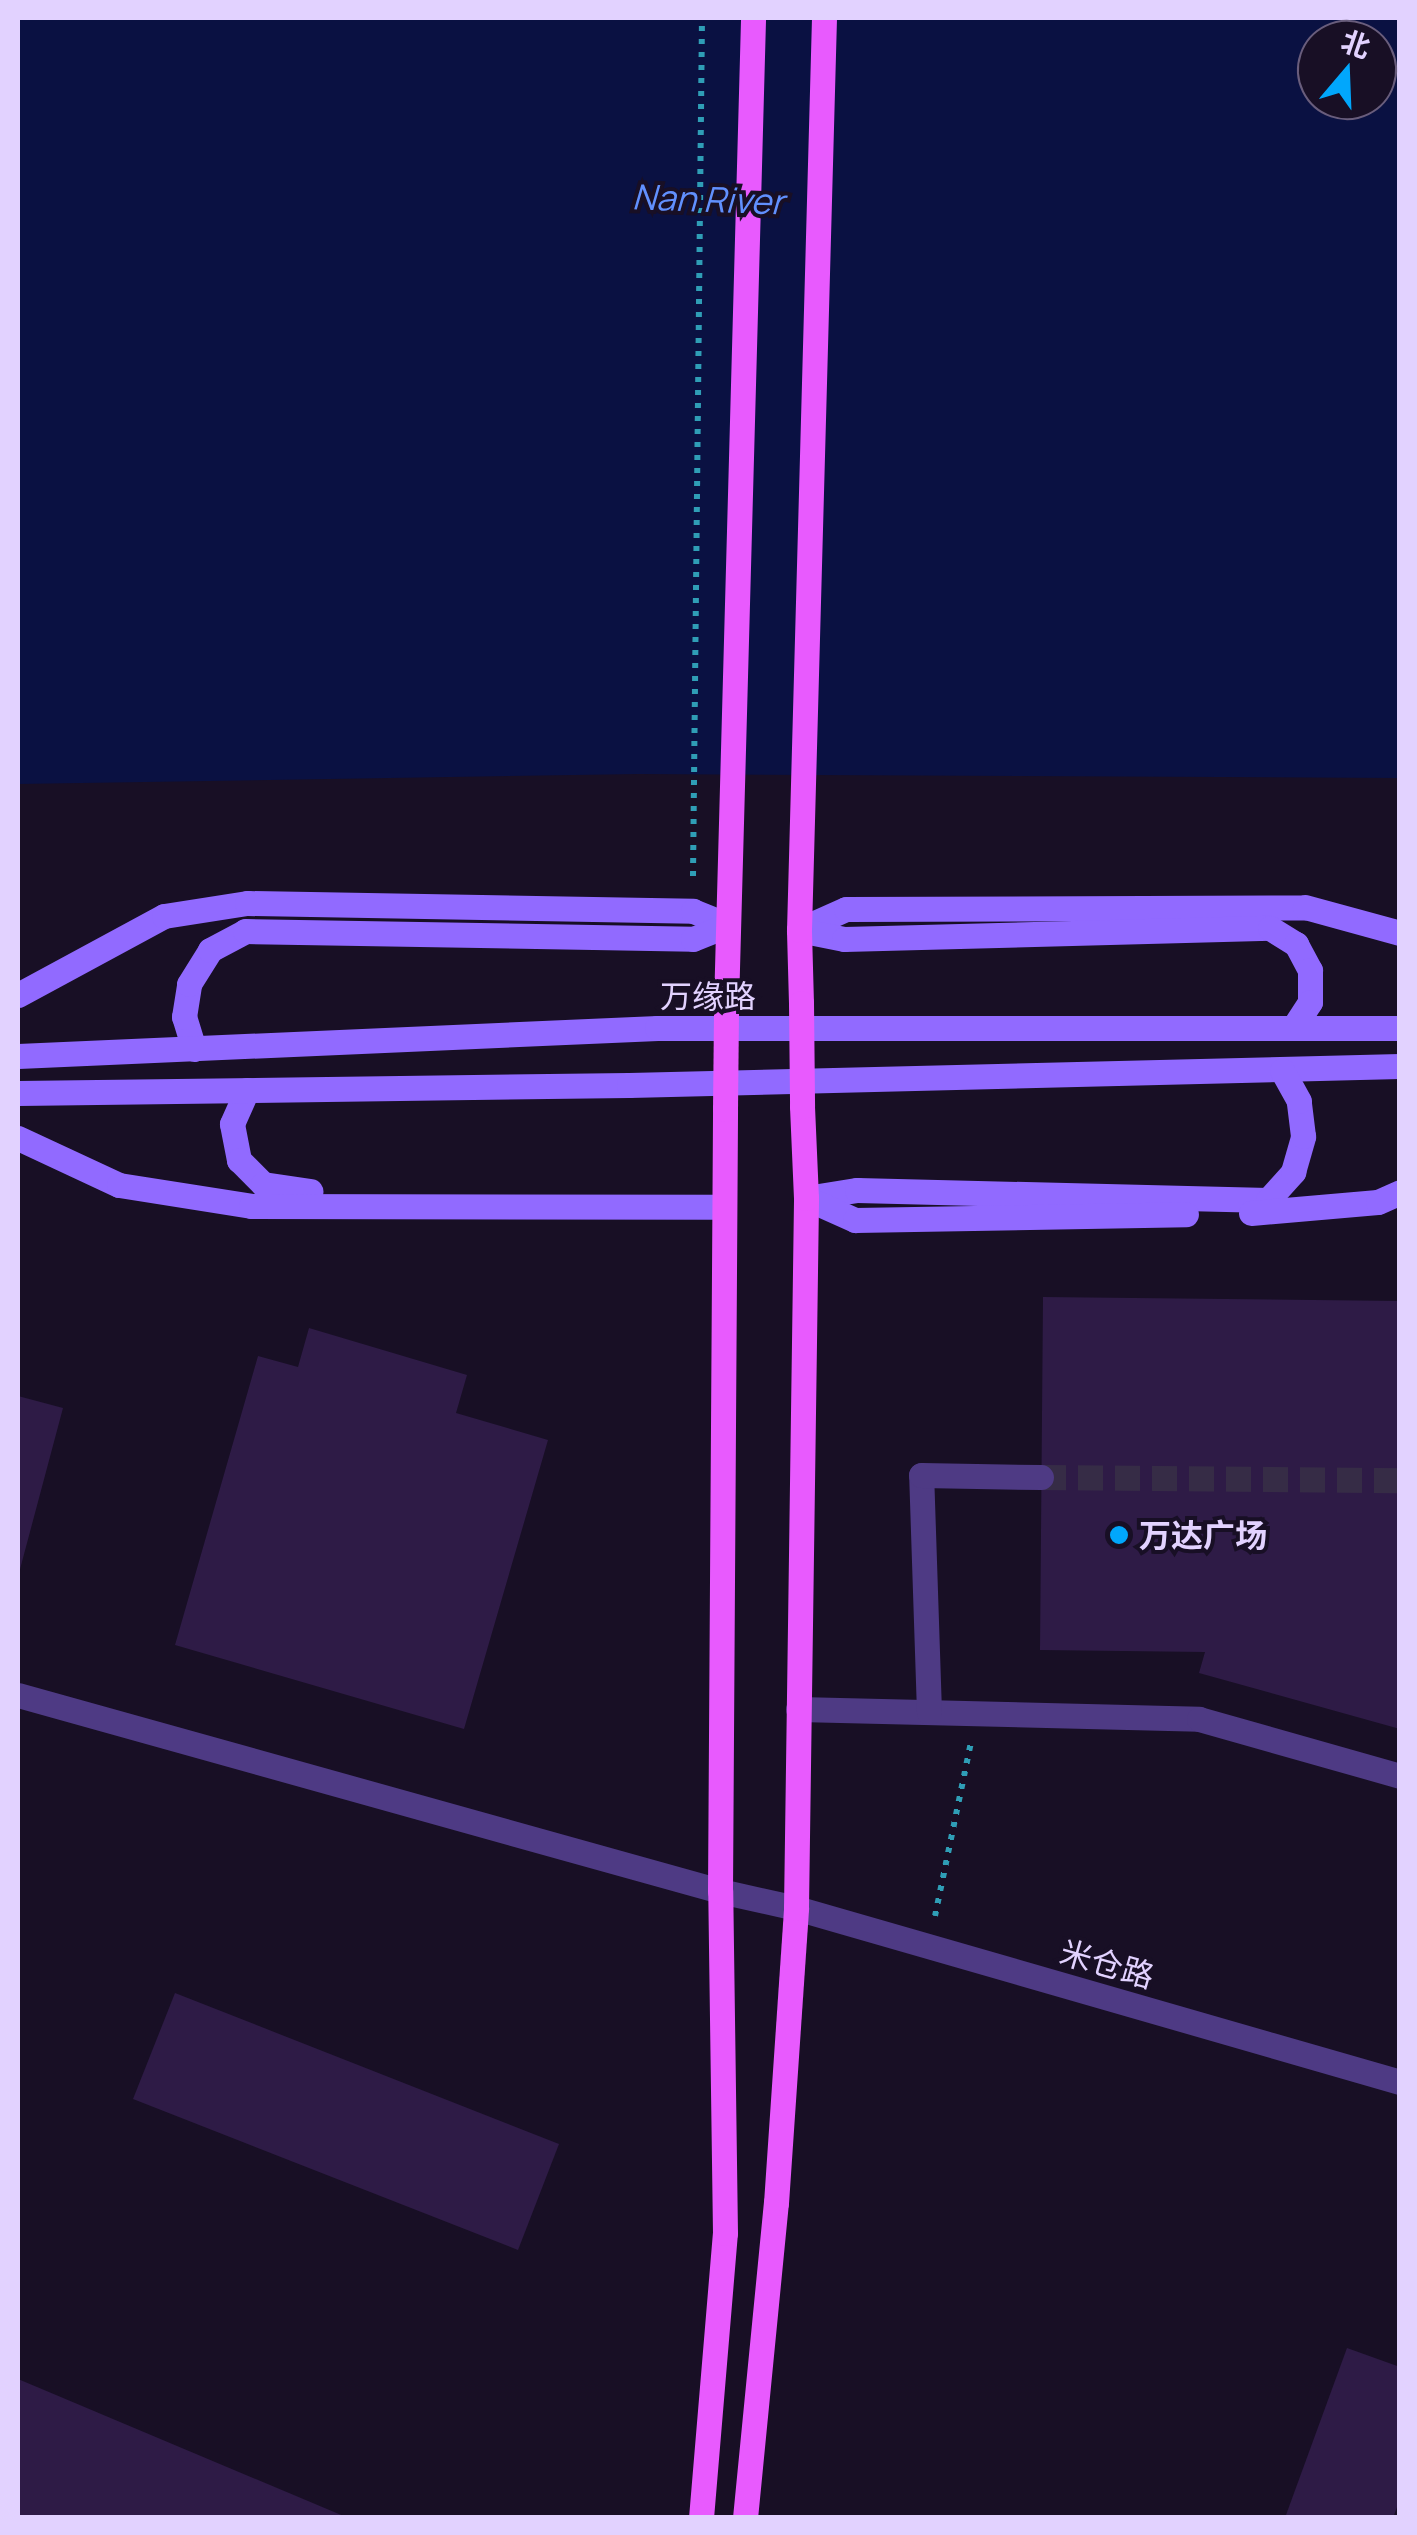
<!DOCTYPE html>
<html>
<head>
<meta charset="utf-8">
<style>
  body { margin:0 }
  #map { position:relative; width:1417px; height:2535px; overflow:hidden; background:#180f25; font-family:Manrope,"Noto Sans SC",sans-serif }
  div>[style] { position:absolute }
  .water>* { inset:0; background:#0a1142 }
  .building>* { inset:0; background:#2e1b46 }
  .pedestrian-tunnel>* { height:25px; margin-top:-12.5px; transform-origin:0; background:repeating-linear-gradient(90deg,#362c46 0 25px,transparent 0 37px) }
  .path>* { height:6px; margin-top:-3px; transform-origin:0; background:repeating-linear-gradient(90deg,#2f9eb6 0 5px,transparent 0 13px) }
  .pedestrian>* { height:25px; margin:-12.5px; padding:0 12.5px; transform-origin:12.5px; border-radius:12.5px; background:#4e3a84 }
  .minor>* { height:25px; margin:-12.5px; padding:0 12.5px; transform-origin:12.5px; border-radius:12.5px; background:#4e3a84 }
  .tertiary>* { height:25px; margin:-12.5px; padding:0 12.5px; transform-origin:12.5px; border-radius:12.5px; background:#4e3a84 }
  .secondary>* { height:25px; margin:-12.5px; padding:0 12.5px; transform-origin:12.5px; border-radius:12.5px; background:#916aff }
  .primary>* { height:25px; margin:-12.5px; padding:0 12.5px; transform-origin:12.5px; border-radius:12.5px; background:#e85afe }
  .primary-bridge>* { height:25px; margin:-12.5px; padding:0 12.5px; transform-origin:12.5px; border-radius:12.5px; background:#e85afe }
  .dots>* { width:28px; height:28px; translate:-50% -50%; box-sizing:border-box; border:5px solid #180f25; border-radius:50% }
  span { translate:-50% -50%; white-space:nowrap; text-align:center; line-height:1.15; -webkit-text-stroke:8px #180f25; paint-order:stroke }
  .street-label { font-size:32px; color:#e2d2ff }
  .poi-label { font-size:32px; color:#e2d2ff; font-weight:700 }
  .left { translate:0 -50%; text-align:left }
  .water-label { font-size:35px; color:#6190fe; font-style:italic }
  .frame { position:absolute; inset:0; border:20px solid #e2d2ff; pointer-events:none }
  .north { position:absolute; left:1297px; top:20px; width:100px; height:100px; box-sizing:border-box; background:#180f25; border:2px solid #695d7c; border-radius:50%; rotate:19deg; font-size:28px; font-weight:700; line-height:40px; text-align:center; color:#e2d2ff }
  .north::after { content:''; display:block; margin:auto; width:35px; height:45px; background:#01a7fc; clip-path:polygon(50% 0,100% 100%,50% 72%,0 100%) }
</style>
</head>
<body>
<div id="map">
  <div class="water">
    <i style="clip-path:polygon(evenodd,18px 18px,1399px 18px,1399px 778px,639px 774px,18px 784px,18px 18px,1317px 40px,1377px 40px,1377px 100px,1317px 100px,1317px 40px)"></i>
  </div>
  <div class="building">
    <i style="clip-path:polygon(1043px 1297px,1400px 1301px,1400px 1729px,1199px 1673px,1205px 1652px,1040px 1650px)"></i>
    <i style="clip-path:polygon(309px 1328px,467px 1375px,456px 1413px,548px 1440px,464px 1729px,175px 1645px,258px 1356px,298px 1367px)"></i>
    <i style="clip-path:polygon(18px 1396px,63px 1408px,19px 1573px,18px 1573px)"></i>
    <i style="clip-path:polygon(175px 1993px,559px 2144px,518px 2250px,133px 2099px)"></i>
    <i style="clip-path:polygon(1347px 2348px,1400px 2367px,1400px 2499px,1393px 2518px,1293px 2518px,1286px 2515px)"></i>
    <i style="clip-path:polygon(18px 2379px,346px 2517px,346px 2518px,18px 2518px)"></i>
  </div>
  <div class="pedestrian-tunnel">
    <i style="left:1041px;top:1477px;width:359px;rotate:0.5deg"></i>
  </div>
  <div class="path">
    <i style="left:693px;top:876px;width:858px;rotate:-89.4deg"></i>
    <i style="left:935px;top:1916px;width:178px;rotate:-78.3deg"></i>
  </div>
  <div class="pedestrian">
    <i style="left:798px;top:1709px;width:401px;rotate:1.4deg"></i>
    <i style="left:1199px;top:1719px;width:209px;rotate:15.8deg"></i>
    <i style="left:929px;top:1712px;width:237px;rotate:-91.9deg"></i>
    <i style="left:921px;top:1475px;width:120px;rotate:1deg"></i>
  </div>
  <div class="minor">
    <i style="left:18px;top:1695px;width:729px;rotate:15.6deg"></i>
    <i style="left:720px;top:1891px;width:78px;rotate:12.6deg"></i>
  </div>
  <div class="tertiary">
    <i style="left:796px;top:1908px;width:629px;rotate:16.07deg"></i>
  </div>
  <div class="secondary">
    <i style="left:799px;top:930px;width:51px;rotate:-24.1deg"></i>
    <i style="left:846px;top:909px;width:459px;rotate:-0.2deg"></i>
    <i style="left:1305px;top:907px;width:98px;rotate:15.3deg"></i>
    <i style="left:799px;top:930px;width:46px;rotate:11.3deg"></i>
    <i style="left:844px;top:939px;width:426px;rotate:-1.5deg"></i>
    <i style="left:1270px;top:928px;width:31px;rotate:32deg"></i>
    <i style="left:1296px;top:944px;width:30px;rotate:62deg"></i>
    <i style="left:1310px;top:970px;width:32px;rotate:90deg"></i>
    <i style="left:1310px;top:1002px;width:31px;rotate:123deg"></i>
    <i style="left:18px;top:995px;width:166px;rotate:-28.4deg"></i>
    <i style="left:164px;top:916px;width:84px;rotate:-8.9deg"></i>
    <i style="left:247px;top:903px;width:446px;rotate:1deg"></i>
    <i style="left:693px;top:911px;width:37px;rotate:22deg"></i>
    <i style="left:194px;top:1049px;width:34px;rotate:-107deg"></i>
    <i style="left:184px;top:1017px;width:33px;rotate:-81deg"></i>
    <i style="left:189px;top:984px;width:40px;rotate:-58deg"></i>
    <i style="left:210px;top:950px;width:40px;rotate:-28deg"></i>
    <i style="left:245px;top:931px;width:448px;rotate:1deg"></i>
    <i style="left:693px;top:939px;width:37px;rotate:-22deg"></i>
    <i style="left:18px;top:1056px;width:640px;rotate:-2.51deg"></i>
    <i style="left:657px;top:1028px;width:743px"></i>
    <i style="left:247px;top:1090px;width:37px;rotate:114deg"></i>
    <i style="left:232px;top:1124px;width:37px;rotate:79deg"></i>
    <i style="left:239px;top:1160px;width:34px;rotate:45deg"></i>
    <i style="left:263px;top:1184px;width:48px;rotate:8.5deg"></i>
    <i style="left:18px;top:1093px;width:611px;rotate:-0.75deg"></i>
    <i style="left:629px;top:1085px;width:771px;rotate:-1.41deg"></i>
    <i style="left:18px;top:1138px;width:111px;rotate:25deg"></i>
    <i style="left:119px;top:1185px;width:134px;rotate:9deg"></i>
    <i style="left:251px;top:1206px;width:473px;rotate:0.1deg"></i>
    <i style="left:806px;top:1198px;width:52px;rotate:-8.9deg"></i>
    <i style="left:857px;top:1190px;width:411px;rotate:1.4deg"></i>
    <i style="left:1268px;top:1200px;width:38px;rotate:-48deg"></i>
    <i style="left:1293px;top:1172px;width:37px;rotate:-74deg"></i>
    <i style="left:1303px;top:1136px;width:35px;rotate:-97deg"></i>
    <i style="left:1299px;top:1101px;width:35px;rotate:-119deg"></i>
    <i style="left:806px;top:1198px;width:54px;rotate:24.2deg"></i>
    <i style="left:855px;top:1220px;width:331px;rotate:-1deg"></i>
    <i style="left:1251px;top:1213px;width:127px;rotate:-5deg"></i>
    <i style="left:1378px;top:1202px;width:24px;rotate:-24deg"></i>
  </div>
  <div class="primary">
    <i style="left:801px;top:1003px;width:73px;rotate:-91.6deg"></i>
    <i style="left:799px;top:930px;width:912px;rotate:-88.43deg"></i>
    <i style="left:726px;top:1005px;width:987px;rotate:-88.43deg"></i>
    <i style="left:701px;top:2518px;width:286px;rotate:-85.2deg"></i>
    <i style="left:725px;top:2233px;width:342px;rotate:-90.8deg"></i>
    <i style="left:720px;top:1891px;width:782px;rotate:-89.63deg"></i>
    <i style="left:745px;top:2518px;width:317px;rotate:-84.4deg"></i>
    <i style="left:776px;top:2203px;width:296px;rotate:-86.1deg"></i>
    <i style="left:796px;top:1908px;width:710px;rotate:-89.19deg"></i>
    <i style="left:806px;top:1198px;width:92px;rotate:-92.5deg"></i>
  </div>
  <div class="primary-bridge">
    <i style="left:801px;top:1003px;width:103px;rotate:89.4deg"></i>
    <i style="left:725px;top:1109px;width:104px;rotate:-89.4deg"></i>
  </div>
  <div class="dots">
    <i style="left:1119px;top:1535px;background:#01a7fc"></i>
  </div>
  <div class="street-label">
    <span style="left:708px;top:996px">万缘路</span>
    <span style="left:1107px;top:1964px;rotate:16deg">米仓路</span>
  </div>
  <div class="poi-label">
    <span class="left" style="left:1139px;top:1535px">万达广场</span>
  </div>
  <div class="water-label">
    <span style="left:708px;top:199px;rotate:2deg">Nan River</span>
  </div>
  <div class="frame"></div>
  <div class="north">北</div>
</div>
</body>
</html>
